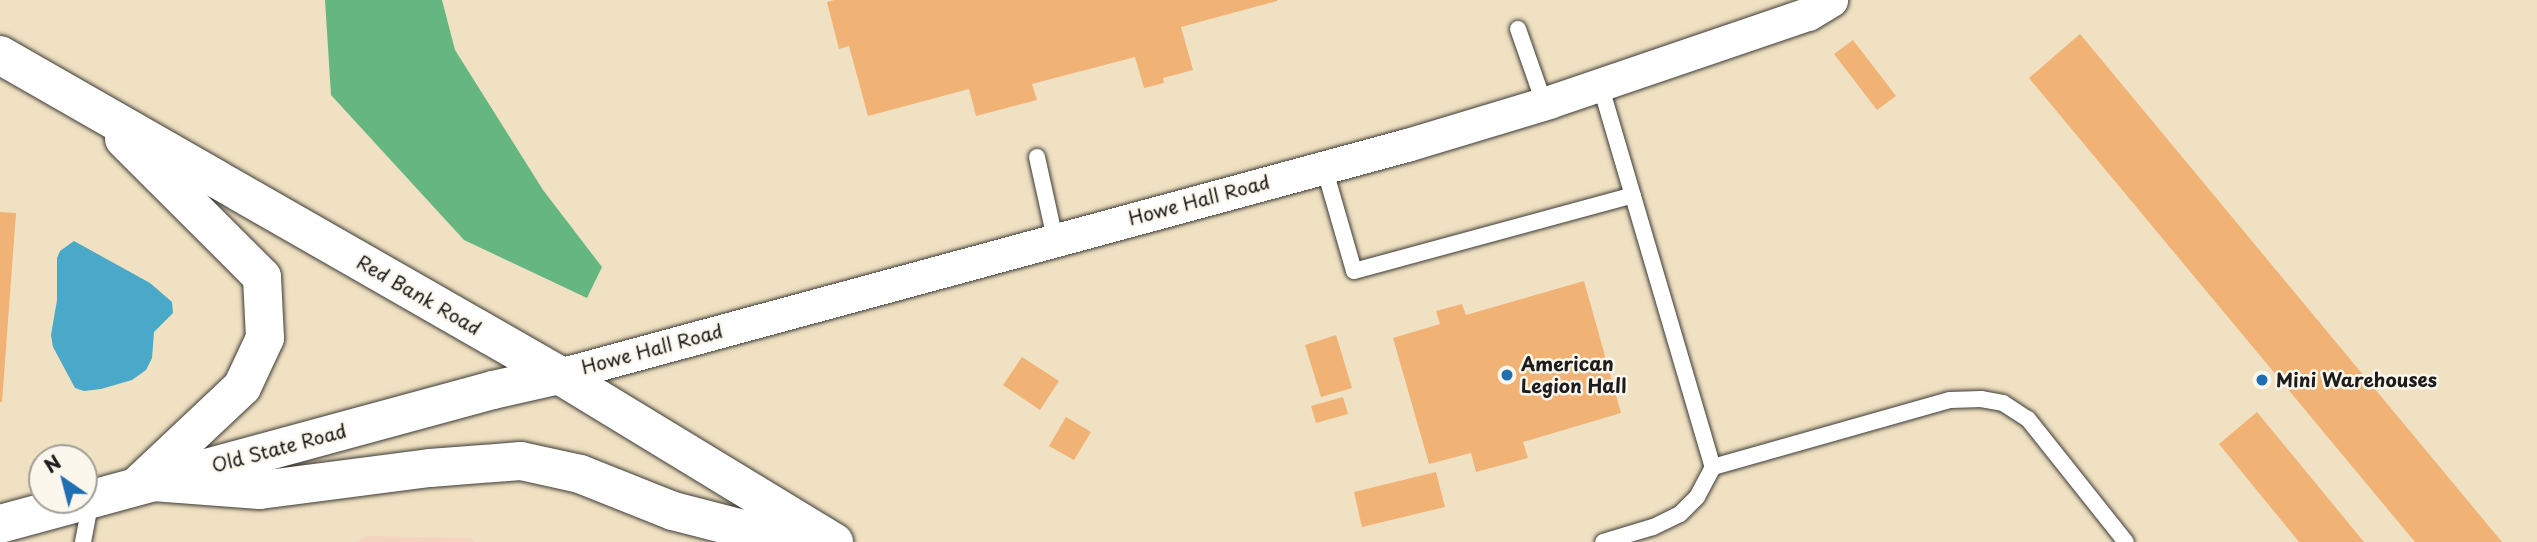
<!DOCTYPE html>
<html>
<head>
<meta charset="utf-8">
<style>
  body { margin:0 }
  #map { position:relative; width:2537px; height:542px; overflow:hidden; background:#f0e1c2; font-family:"Playpen Sans",sans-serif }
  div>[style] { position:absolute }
  .built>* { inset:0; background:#f3d4be }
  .forest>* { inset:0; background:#66b682 }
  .water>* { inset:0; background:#4aa8c9 }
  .building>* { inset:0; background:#f1b276 }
  .roads { filter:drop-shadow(0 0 2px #3c3a35) drop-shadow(0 0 2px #3c3a35) }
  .lane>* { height:16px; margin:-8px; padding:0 8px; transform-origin:8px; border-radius:8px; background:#fff }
  .street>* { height:33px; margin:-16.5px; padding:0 16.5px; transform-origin:16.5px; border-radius:16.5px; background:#fff }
  .secondary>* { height:38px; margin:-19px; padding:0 19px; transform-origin:19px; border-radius:19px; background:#fff }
  .dots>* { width:19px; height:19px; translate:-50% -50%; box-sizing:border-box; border:4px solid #fbf7ec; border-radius:50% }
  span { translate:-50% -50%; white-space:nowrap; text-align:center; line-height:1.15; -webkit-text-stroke:5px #fbf7ec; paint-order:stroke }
  .street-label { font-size:19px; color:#1c1c1c }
  .poi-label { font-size:19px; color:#1c1c1c; font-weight:700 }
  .left { translate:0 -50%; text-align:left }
  .north { position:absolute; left:28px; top:444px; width:70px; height:70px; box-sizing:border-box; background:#fbf7ec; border:2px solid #a29f99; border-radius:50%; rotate:325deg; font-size:19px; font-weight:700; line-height:28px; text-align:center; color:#1c1c1c }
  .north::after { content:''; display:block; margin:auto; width:24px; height:32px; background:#1f6fb2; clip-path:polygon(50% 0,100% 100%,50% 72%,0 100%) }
</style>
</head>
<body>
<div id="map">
  <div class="built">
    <i style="clip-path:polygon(366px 536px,472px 538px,475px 542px,357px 542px)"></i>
  </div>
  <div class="forest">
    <i style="clip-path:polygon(325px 0,442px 0,455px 50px,543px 190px,602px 267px,587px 298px,464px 240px,331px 95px)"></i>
  </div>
  <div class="water">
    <i style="clip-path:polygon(74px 241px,150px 283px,172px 302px,173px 313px,154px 332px,152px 358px,146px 370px,132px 380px,101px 389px,84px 391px,75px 388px,53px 347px,51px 335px,57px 300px,57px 258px,60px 251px)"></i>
  </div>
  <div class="building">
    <i style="clip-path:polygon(834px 0,1277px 0,1277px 1px,1181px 27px,1193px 70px,1163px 78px,1164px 83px,1144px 88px,1135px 57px,1032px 84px,1037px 100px,976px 116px,969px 89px,868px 116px,849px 46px,839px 49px,827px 2px)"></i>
    <i style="clip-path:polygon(2080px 34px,2502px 542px,2415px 542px,2029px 78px)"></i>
    <i style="clip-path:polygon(1853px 40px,1896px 96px,1877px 110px,1834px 54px)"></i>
    <i style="clip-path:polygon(0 212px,16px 213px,2px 402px,0 402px)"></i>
    <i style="clip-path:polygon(1584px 281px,1621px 413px,1523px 442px,1528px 458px,1476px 472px,1471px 453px,1429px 464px,1393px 338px,1440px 324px,1436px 311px,1462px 304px,1466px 315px)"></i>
    <i style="clip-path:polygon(1336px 335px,1352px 388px,1321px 397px,1305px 345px)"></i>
    <i style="clip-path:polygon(1022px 357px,1059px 381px,1040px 410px,1003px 385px)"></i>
    <i style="clip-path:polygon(1343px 397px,1348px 414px,1316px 423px,1311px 406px)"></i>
    <i style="clip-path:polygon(2257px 412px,2364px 542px,2299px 542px,2219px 444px)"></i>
    <i style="clip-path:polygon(1066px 417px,1091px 432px,1074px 460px,1049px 446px)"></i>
    <i style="clip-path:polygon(1436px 472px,1445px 507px,1362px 527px,1354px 492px)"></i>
  </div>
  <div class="roads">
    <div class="lane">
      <i style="left:1518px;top:29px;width:78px;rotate:70.6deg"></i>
      <i style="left:1600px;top:84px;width:399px;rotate:73.6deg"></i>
      <i style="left:1713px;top:467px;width:34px;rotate:118deg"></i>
      <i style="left:1697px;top:497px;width:24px;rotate:135deg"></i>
      <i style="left:1680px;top:514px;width:30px;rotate:154deg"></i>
      <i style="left:1653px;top:527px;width:52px;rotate:163.3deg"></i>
      <i style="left:1037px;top:157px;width:84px;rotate:77.6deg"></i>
      <i style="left:1324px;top:167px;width:108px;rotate:73.9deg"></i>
      <i style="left:1354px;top:271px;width:289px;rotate:-15.2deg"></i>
      <i style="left:1713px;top:467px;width:246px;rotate:-15.8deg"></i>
      <i style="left:1950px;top:400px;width:31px;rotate:-2deg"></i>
      <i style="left:1981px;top:399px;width:22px;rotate:10deg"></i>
      <i style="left:2003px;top:403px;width:30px;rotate:33deg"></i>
      <i style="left:2028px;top:419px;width:157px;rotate:51.5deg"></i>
      <i style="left:83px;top:542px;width:43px;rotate:-79.2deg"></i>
    </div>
    <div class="street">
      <i style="left:559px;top:375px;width:879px;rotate:-15.18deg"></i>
      <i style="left:1407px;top:145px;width:148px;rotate:-16.8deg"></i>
      <i style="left:1549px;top:102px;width:274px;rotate:-18.8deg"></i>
      <i style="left:1808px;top:14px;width:27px;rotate:-31deg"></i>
    </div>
    <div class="secondary">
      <i style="left:0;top:55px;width:644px;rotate:29.79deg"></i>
      <i style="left:559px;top:375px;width:322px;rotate:31.3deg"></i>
      <i style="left:124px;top:139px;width:195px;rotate:45deg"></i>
      <i style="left:262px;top:277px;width:61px;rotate:87.2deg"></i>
      <i style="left:265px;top:338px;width:54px;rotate:115.1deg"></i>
      <i style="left:242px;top:387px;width:140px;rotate:136.7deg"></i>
      <i style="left:153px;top:482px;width:107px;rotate:4.3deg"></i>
      <i style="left:260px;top:490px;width:171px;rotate:-7.4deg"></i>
      <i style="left:430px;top:468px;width:91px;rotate:-4.4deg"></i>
      <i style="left:521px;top:461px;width:60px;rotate:12.4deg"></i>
      <i style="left:580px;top:474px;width:100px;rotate:21.7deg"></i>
      <i style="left:673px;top:511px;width:125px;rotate:14.4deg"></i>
      <i style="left:0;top:524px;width:511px;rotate:-15.21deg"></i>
      <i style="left:493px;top:390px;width:68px;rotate:-12.8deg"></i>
    </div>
  </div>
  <div class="dots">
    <i style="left:1507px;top:375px;background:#1f6fb2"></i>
    <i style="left:2262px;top:380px;background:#1f6fb2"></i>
  </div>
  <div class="street-label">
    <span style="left:1199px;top:200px;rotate:-15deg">Howe Hall Road</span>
    <span style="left:419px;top:295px;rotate:30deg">Red Bank Road</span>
    <span style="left:652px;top:349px;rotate:-15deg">Howe Hall Road</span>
    <span style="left:279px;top:448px;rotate:-15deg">Old State Road</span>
  </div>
  <div class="poi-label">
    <span class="left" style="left:1521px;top:375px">American<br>Legion Hall</span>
    <span class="left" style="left:2276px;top:380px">Mini Warehouses</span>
  </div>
  <div class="north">N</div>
</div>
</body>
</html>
